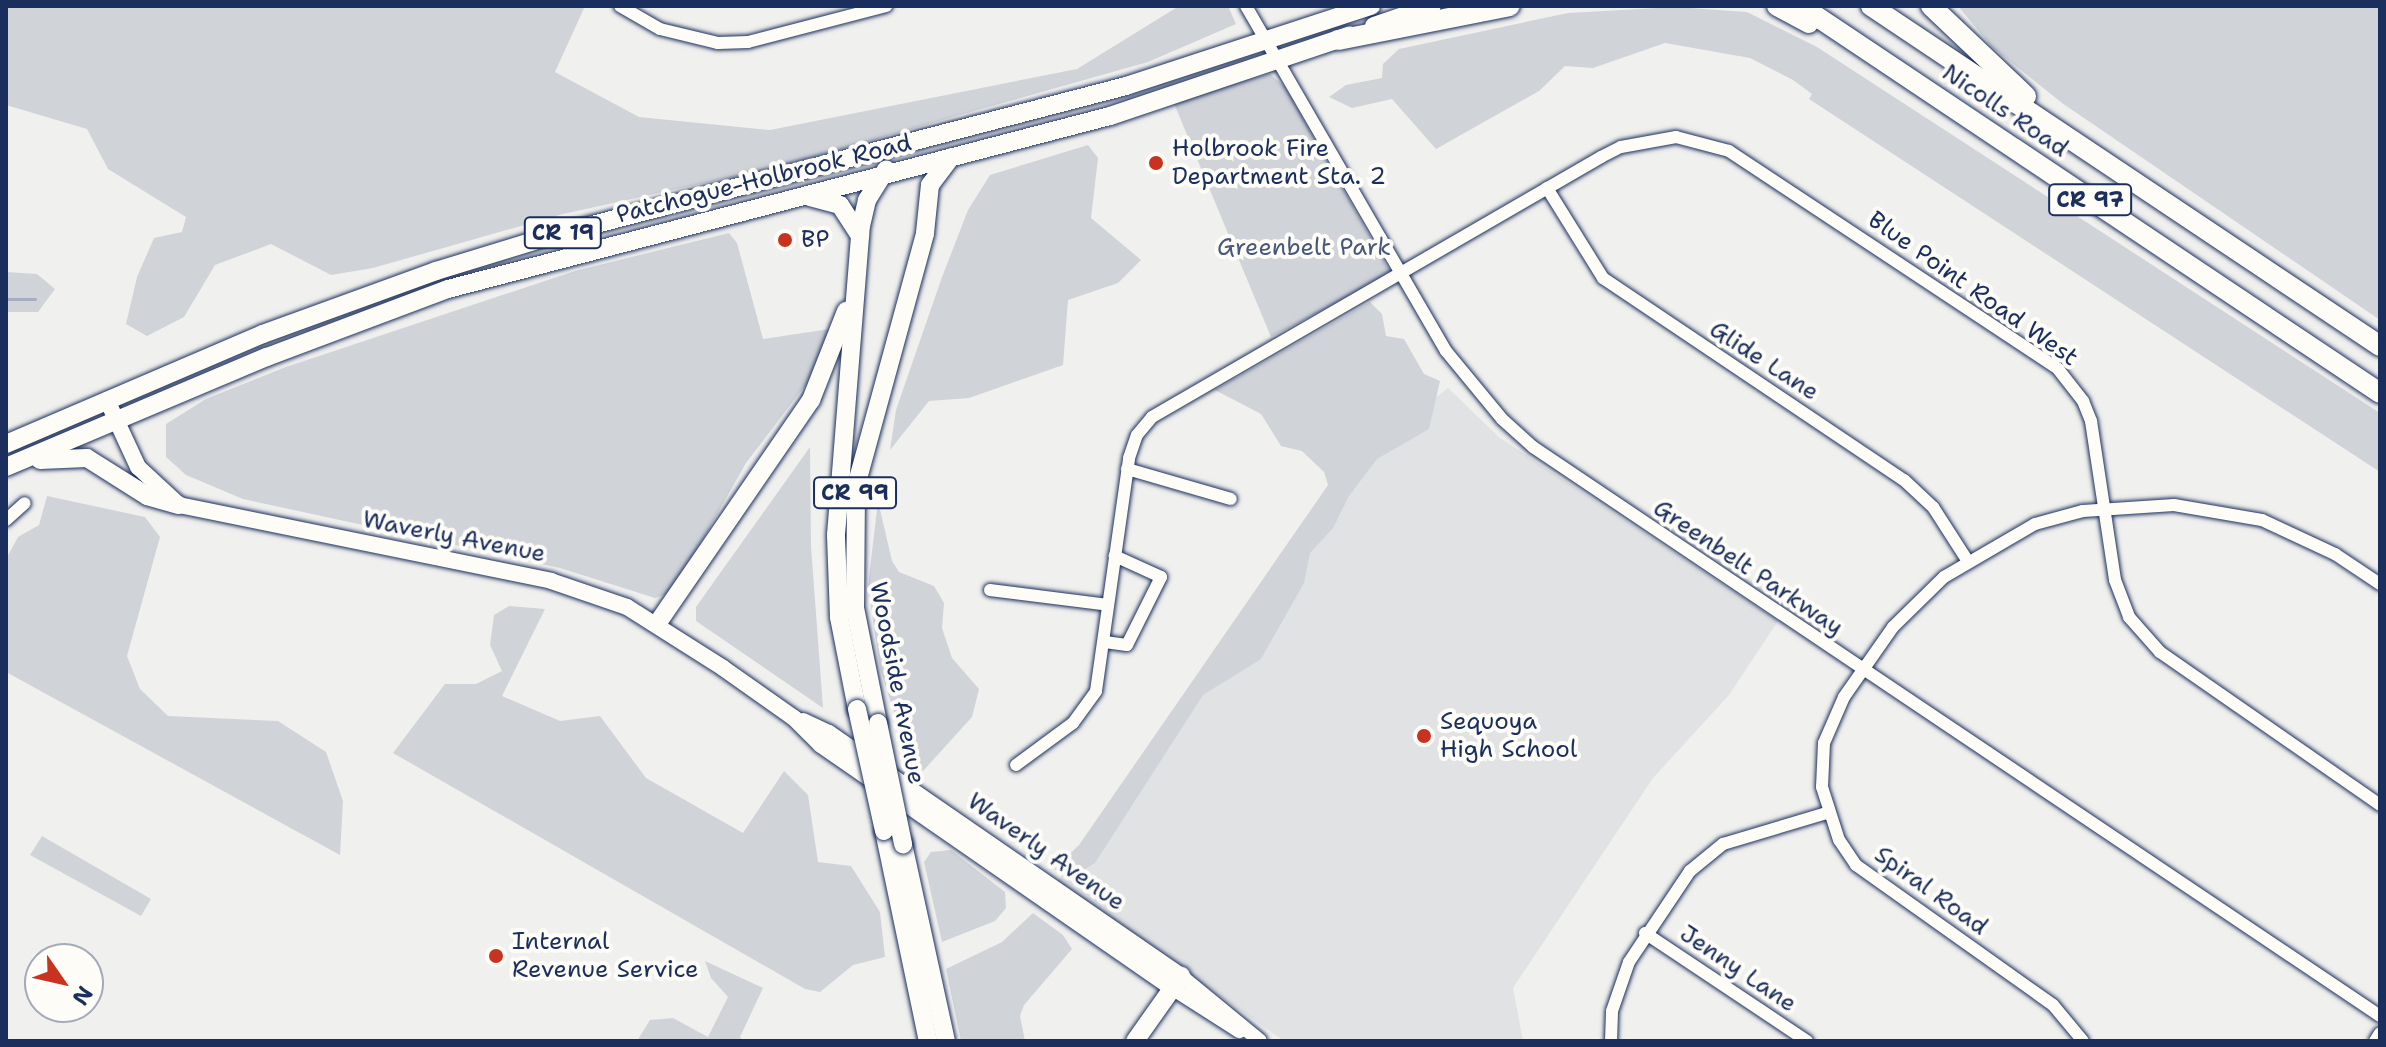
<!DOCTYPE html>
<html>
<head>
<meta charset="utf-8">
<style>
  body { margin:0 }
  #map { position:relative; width:2386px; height:1047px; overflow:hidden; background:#f0f0ee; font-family:"Shantell Sans",sans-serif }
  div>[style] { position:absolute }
  .built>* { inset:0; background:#e0e2e3 }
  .green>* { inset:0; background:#d0d3d8 }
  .stream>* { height:3px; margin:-1.5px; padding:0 1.5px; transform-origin:1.5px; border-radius:1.5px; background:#a7adbd }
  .roads { filter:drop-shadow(0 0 2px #1b2f5e) drop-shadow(0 0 2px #1b2f5e) }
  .minor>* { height:12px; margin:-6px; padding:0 6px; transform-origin:6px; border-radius:6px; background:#fdfcf7 }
  .tertiary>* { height:14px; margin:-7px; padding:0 7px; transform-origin:7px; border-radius:7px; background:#fdfcf7 }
  .secondary>* { height:16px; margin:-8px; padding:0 8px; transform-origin:8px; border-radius:8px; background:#fdfcf7 }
  .primary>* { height:18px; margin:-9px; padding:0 9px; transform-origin:9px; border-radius:9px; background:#fdfcf7 }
  .trunk>* { height:20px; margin:-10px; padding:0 10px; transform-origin:10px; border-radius:10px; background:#fdfcf7 }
  .bridges { filter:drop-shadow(0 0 2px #1b2f5e) drop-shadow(0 0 2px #1b2f5e) }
  .primary-bridge>* { height:18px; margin:-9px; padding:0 9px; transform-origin:9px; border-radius:9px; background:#fdfcf7 }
  .dots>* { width:22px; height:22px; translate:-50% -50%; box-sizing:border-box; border:4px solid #fdfcf7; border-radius:50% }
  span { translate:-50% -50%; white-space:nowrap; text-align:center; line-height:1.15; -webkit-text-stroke:8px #fdfcf7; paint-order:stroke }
  .shield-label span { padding:2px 6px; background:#fdfcf7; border:2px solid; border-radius:6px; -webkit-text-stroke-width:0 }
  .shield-label { font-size:22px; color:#1b2f5e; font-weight:700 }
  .street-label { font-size:24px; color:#1b2f5e }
  .poi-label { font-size:24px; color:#1b2f5e }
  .left { translate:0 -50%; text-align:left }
  .park-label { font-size:24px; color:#48587c }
  .frame { position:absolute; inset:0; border:8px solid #1b2f5e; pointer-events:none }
  .north { position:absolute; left:24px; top:943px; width:80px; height:80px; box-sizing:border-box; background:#fdfcf7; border:2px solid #a3aaba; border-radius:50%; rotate:124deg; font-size:22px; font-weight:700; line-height:32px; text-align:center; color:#1b2f5e }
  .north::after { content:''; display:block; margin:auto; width:28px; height:36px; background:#c8321e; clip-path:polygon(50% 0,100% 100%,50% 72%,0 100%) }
</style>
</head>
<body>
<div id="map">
  <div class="built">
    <i style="clip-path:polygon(1448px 388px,1500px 438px,1778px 621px,1729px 695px,1653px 778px,1513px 988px,1523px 1041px,1284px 1041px,1057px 882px,1339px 473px)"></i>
  </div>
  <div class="green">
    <i style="clip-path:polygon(6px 6px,585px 6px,555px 72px,639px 117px,770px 130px,1077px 69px,1179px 6px,1228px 6px,1236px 24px,1148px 62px,773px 168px,563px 214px,373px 268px,331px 275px,271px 244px,215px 265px,184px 317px,147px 336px,126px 324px,137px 277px,154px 238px,182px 232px,186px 217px,108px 169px,87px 129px,6px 105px)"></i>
    <i style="clip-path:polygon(1958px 6px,2380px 6px,2380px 320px,2062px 103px,1992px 47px)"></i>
    <i style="clip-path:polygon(1676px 7px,1747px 12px,1817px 47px,2380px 413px,2380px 472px,1809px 99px,1812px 94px,1793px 80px,1750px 58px,1665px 43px,1593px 68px,1565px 66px,1539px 91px,1436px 149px,1392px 99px,1352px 108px,1329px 97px,1346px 85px,1382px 78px,1383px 64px,1399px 49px,1568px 13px)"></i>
    <i style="clip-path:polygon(1270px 74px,1285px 87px,1391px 274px,1271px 337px,1173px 101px)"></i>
    <i style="clip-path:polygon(1088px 145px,1098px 158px,1091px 218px,1141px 260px,1118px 283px,1068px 300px,1063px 365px,969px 398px,929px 401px,890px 450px,896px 410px,942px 277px,968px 210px,990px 175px)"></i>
    <i style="clip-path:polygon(729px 233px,737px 243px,763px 339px,830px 329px,817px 370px,746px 463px,673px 592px,655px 598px,560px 568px,243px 499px,186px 475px,166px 457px,166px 424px,206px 399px,286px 367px,575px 271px)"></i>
    <i style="clip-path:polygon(6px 272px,37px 274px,55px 289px,38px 312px,6px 312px)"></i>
    <i style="clip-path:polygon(1370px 302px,1382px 314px,1386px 336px,1404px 339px,1424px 374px,1440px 381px,1429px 429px,1377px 459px,1349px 496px,1333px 528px,1310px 553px,1304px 583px,1261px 659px,1203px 695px,1095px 863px,1069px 879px,1054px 869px,1079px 845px,1328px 485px,1324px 472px,1302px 451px,1281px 446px,1261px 414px,1215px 390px)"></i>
    <i style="clip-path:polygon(810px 447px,811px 546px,823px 708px,696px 621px,696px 607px)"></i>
    <i style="clip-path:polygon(47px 496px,145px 517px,160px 537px,127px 656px,140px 689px,168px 716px,278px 721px,326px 752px,343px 801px,340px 855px,6px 672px,6px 559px,18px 537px,39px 525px)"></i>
    <i style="clip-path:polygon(878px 501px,892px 561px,899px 572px,934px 586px,944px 603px,942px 628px,952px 658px,979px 689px,972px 717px,923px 771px,908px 755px,880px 669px,868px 586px)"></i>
    <i style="clip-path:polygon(509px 606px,545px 609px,502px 696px,560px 721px,600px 716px,646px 778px,743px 833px,784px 771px,808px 795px,818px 862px,851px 866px,880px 912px,885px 957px,853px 965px,820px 992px,805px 989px,393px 753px,445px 684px,476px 684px,502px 671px,490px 645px,494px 615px)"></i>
    <i style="clip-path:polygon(42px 836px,151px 899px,141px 916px,30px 855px)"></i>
    <i style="clip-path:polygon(951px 850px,1005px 892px,1006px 908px,995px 921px,942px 942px,924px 862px,931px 852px)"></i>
    <i style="clip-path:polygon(1033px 913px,1063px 935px,1072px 949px,1024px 1005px,1020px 1016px,1025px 1041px,961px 1041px,946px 969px,1002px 942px)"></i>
    <i style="clip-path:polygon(705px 961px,763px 988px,740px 1037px,743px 1041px,637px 1041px,650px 1020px,673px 1018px,708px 1037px,728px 997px,711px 978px)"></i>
  </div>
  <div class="stream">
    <i style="left:6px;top:299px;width:29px"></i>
  </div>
  <div class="roads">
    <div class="minor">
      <i style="left:620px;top:6px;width:46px;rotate:29.9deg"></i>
      <i style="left:660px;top:29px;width:60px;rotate:13.6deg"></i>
      <i style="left:718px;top:43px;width:30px;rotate:-2deg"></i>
      <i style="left:748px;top:42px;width:143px;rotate:-14.6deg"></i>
      <i style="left:1246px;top:6px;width:399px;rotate:59.9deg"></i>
      <i style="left:1446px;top:351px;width:88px;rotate:50.5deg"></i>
      <i style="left:1502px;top:419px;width:42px;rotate:42.1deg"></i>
      <i style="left:1533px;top:447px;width:1020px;rotate:33.89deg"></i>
      <i style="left:1547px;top:188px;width:106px;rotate:58.1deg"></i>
      <i style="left:1603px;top:278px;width:362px;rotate:33.9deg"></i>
      <i style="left:1904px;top:480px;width:40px;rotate:43deg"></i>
      <i style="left:1933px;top:507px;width:63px;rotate:57.3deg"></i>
      <i style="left:1127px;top:469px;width:108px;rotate:16.1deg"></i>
      <i style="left:6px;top:520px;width:25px;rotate:-42deg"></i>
      <i style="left:990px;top:590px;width:119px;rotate:7.2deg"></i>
      <i style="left:1105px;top:642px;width:22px;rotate:8deg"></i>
      <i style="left:1127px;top:645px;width:76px;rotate:-63.4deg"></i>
      <i style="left:1161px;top:577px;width:51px;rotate:-155.5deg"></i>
      <i style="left:1016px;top:765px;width:71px;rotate:-36.4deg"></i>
      <i style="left:1073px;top:723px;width:39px;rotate:-54deg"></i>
      <i style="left:1096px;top:691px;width:235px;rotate:-81.9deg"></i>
      <i style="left:1129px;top:458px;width:24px;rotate:-71deg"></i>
      <i style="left:1137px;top:435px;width:23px;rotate:-50deg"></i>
      <i style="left:1152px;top:417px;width:519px;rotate:-30.07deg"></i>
      <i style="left:1601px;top:157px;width:22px;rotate:-27deg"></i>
      <i style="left:1621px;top:147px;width:56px;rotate:-10.3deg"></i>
      <i style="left:1676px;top:137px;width:55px;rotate:14.8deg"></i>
      <i style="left:1729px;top:151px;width:395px;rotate:33.5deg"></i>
      <i style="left:2058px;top:369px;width:41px;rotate:52deg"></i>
      <i style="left:2083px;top:401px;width:22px;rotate:68deg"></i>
      <i style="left:2091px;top:421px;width:161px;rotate:81.4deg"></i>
      <i style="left:2115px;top:580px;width:40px;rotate:69deg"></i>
      <i style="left:2129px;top:617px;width:47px;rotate:48.5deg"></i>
      <i style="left:2160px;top:652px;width:268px;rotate:34.8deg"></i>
      <i style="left:1645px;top:933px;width:195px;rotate:33.7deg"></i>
      <i style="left:1611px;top:1041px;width:30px;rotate:-88deg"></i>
      <i style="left:1612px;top:1011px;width:52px;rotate:-70.9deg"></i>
      <i style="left:1629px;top:962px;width:110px;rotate:-56.2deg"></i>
      <i style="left:1690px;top:871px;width:43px;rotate:-39.3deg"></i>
      <i style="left:1723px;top:844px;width:109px;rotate:-16.6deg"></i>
      <i style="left:2083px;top:1041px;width:47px;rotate:-129.8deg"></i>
      <i style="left:2053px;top:1005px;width:242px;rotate:-144.6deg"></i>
      <i style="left:1856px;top:865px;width:30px;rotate:-124deg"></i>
      <i style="left:1839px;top:840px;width:56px;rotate:-107.8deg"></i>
      <i style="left:1822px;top:787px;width:44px;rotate:-87.4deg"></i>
      <i style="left:1824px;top:743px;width:50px;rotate:-66.5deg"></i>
      <i style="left:1844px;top:697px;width:85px;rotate:-55deg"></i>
      <i style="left:1893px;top:627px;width:71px;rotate:-44.4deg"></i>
      <i style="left:1944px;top:577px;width:105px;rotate:-30.2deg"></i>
      <i style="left:2035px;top:524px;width:50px;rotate:-15.2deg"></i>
      <i style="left:2083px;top:511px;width:91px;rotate:-3.8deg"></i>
      <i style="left:2174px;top:505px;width:89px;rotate:9.7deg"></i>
      <i style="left:2262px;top:520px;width:81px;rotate:25deg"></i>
      <i style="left:2335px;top:554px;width:54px;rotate:33.7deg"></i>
      <i style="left:2375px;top:1041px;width:9px;rotate:-58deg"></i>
    </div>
    <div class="tertiary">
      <i style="left:1181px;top:976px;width:102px;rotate:39.4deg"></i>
      <i style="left:1172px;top:988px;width:80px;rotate:32.7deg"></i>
    </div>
    <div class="secondary">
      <i style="left:107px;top:400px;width:74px;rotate:65.2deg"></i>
      <i style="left:138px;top:467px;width:56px;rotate:42.8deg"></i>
      <i style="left:179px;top:505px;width:380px;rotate:11.5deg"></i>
      <i style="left:551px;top:581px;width:80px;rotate:18.9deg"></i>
      <i style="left:627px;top:607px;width:114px;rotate:32.4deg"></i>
      <i style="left:723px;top:668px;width:87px;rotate:35.2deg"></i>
      <i style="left:794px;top:718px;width:38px;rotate:45deg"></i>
      <i style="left:821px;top:745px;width:427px;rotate:34.7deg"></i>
      <i style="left:803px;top:721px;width:29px;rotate:25deg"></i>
      <i style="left:829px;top:733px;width:428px;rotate:34.6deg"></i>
    </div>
    <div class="primary">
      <i style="left:1374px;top:26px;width:61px;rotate:-19deg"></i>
      <i style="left:810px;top:197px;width:31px;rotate:15deg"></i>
      <i style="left:840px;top:205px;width:37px;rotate:57deg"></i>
      <i style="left:6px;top:444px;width:280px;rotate:-23.2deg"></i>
      <i style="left:263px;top:334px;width:184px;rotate:-20deg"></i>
      <i style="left:436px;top:271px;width:123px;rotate:-17deg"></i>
      <i style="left:554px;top:235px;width:591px;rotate:-14.6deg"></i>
      <i style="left:1126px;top:86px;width:258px;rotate:-18.1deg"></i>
      <i style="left:40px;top:460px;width:47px;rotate:-2.4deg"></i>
      <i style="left:87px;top:458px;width:71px;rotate:32.3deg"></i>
      <i style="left:147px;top:496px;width:33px;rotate:16deg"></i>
      <i style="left:6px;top:467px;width:283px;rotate:-22.9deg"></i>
      <i style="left:267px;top:357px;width:193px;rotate:-20.6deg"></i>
      <i style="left:448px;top:289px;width:684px;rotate:-14.65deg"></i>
      <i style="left:1110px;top:116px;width:253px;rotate:-18.6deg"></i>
      <i style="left:657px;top:624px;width:272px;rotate:-55.5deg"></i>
      <i style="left:811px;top:400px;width:96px;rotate:-68.5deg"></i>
      <i style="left:857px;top:709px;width:94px;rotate:-101.1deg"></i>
      <i style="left:839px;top:617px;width:82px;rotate:-92.1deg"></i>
      <i style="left:836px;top:535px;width:310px;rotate:-85.4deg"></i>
      <i style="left:861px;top:226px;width:27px;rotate:-77deg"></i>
      <i style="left:867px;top:200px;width:36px;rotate:-58deg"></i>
      <i style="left:878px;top:723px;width:117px;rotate:-101.3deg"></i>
      <i style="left:855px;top:608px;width:122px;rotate:-89.5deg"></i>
      <i style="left:856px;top:486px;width:262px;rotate:-74.7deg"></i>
      <i style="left:925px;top:233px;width:48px;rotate:-84.1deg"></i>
      <i style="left:930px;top:185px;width:35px;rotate:-53deg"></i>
      <i style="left:884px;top:831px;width:215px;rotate:78.2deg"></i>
      <i style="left:903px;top:844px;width:202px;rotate:77.7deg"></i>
      <i style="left:1135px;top:1041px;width:80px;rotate:-54.7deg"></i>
    </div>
    <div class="trunk">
      <i style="left:1777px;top:6px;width:36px;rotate:28deg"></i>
      <i style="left:1801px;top:6px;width:696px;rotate:33.76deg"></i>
      <i style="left:1871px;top:6px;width:612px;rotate:33.74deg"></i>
      <i style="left:1931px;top:6px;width:131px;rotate:43.5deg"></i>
      <i style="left:1338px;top:40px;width:175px;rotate:-11.2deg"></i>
    </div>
  </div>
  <div class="bridges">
    <div class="primary-bridge">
      <i style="left:857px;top:709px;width:125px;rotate:77.5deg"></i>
      <i style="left:878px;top:723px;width:124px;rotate:78.3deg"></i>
    </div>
  </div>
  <div class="dots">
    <i style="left:1156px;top:163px;background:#c8321e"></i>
    <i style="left:785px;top:240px;background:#c8321e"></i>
    <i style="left:1424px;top:736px;background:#c8321e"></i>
    <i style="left:496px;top:956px;background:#c8321e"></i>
  </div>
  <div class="shield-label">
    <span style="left:2090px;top:200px">CR 97</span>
    <span style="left:563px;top:233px">CR 19</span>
    <span style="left:855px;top:493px">CR 99</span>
  </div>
  <div class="street-label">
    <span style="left:2005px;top:111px;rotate:34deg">Nicolls Road</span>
    <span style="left:764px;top:179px;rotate:-14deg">Patchogue-Holbrook Road</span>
    <span style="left:1973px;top:289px;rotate:35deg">Blue Point Road West</span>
    <span style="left:1764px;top:361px;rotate:33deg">Glide Lane</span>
    <span style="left:454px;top:537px;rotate:11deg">Waverly Avenue</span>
    <span style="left:1748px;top:568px;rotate:34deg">Greenbelt Parkway</span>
    <span style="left:897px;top:683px;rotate:79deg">Woodside Avenue</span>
    <span style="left:1046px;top:852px;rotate:35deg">Waverly Avenue</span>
    <span style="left:1931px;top:891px;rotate:36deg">Spiral Road</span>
    <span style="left:1738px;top:969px;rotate:34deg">Jenny Lane</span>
  </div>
  <div class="poi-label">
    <span class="left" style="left:1172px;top:163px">Holbrook Fire<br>Department Sta. 2</span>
    <span class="left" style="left:801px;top:240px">BP</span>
    <span class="left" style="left:1440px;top:736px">Sequoya<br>High School</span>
    <span class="left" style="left:512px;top:956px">Internal<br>Revenue Service</span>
  </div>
  <div class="park-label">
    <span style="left:1304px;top:248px">Greenbelt Park</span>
  </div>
  <div class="frame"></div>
  <div class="north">N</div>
</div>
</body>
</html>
